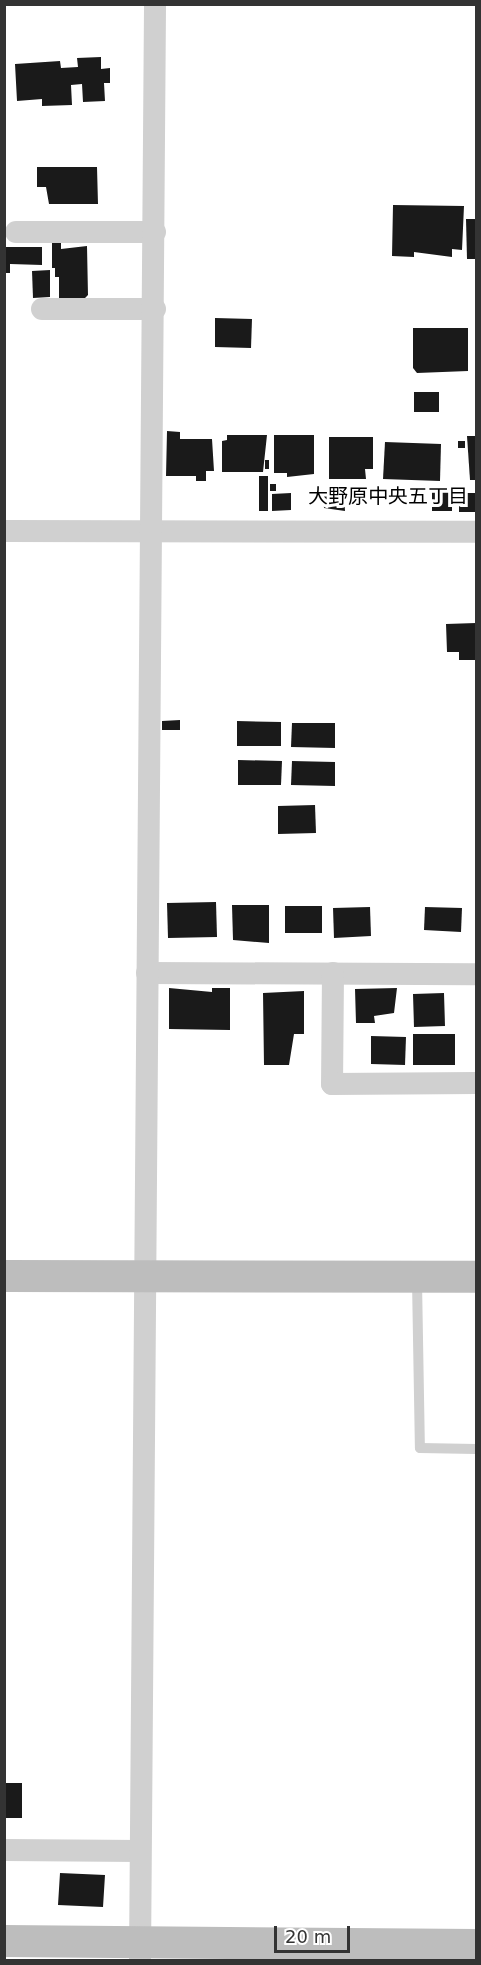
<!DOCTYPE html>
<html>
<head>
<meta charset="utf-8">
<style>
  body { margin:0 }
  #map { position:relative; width:481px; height:1965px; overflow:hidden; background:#fff; font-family:"DejaVu Sans","Noto Sans JP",sans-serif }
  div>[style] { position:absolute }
  .building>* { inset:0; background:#1a1a1a }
  .lane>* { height:10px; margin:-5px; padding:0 5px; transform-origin:5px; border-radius:5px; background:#d0d0d0 }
  .street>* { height:22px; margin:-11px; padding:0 11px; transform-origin:11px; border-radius:11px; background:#d0d0d0 }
  .secondary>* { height:32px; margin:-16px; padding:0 16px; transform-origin:16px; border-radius:16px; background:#bdbdbd }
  span { translate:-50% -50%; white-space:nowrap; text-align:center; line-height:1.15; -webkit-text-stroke:6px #fff; paint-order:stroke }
  .neighbourhood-label { font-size:20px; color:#000 }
  .frame { position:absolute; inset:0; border:6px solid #333; pointer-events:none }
  .scale { position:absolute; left:274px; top:1926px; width:76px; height:27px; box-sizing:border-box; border:3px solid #333; border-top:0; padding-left:8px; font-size:18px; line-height:21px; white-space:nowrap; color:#333; -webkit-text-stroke:4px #fff; paint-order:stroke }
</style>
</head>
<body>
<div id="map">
  <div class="building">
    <i style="clip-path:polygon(101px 57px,101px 69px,110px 68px,110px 83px,104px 83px,105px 101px,83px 102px,82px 84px,71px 85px,72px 105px,42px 106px,42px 99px,17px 101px,15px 64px,60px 61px,61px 68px,78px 67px,77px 58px)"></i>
    <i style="clip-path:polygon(37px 167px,97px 167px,98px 204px,49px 204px,46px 187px,37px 187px)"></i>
    <i style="clip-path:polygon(393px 205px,464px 206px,462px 250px,452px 249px,452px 257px,414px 252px,414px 257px,392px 256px)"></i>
    <i style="clip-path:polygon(466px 219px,476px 219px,476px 259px,467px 259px)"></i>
    <i style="clip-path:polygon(52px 243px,61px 243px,61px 249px,87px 246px,88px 295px,85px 298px,59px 298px,59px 277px,55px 277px,55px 268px,52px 268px)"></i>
    <i style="clip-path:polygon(4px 247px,42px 247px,42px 265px,10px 264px,10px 273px,4px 273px)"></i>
    <i style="clip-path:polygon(50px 270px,50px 297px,33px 298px,32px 271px)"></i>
    <i style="clip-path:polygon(215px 318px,252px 319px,251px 348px,215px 347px)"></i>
    <i style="clip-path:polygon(413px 328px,468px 328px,468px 371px,417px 373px,413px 368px)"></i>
    <i style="clip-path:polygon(414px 392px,439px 392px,439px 412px,414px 412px)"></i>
    <i style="clip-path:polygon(167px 431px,180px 432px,180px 439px,212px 439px,214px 471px,206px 471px,206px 481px,196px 481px,196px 476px,166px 476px)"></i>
    <i style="clip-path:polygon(227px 435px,267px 435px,263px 472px,222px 472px,222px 441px,227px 440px)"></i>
    <i style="clip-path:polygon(274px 435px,314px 435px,314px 474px,287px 477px,287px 473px,274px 473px)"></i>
    <i style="clip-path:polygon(467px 436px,476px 436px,476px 480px,470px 480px)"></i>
    <i style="clip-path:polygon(329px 437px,373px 437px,373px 469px,365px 469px,366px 479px,329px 479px)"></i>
    <i style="clip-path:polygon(458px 441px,465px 441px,465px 448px,458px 448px)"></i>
    <i style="clip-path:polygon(385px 442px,441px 444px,440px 481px,383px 479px)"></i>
    <i style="clip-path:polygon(265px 460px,269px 460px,269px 469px,265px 469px)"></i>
    <i style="clip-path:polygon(259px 476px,268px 476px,268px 511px,259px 511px)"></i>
    <i style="clip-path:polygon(270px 484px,276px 484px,276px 491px,270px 491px)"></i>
    <i style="clip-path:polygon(452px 491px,452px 511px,432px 511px,432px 492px)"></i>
    <i style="clip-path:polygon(291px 493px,291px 510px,272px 511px,272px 494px)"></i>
    <i style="clip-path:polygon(323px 493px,344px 493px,345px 511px,324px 508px)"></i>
    <i style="clip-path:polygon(459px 493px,476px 493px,476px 512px,459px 512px)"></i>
    <i style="clip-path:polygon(476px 623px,476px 660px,459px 660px,459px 652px,447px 652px,446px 624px)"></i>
    <i style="clip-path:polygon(180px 720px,180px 730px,162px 730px,162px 721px)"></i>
    <i style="clip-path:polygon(237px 721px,281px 722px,281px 746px,237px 746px)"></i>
    <i style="clip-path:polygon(292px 723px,335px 723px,335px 748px,291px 747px)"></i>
    <i style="clip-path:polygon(238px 760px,282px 761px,281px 785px,238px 785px)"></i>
    <i style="clip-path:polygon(292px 761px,335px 762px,335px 786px,291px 785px)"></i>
    <i style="clip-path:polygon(315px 805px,316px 833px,278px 834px,278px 806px)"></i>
    <i style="clip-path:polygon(216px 902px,217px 937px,168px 938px,167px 903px)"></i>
    <i style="clip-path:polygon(232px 905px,269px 905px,269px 943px,233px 940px)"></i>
    <i style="clip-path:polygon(285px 906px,322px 906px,322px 933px,285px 933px)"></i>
    <i style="clip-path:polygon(370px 907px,371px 936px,334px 938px,333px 908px)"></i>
    <i style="clip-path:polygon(425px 907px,462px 908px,461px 932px,424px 930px)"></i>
    <i style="clip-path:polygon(169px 988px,212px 992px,212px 988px,230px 988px,230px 1030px,169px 1029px)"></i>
    <i style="clip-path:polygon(397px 988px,394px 1013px,374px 1016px,375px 1023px,356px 1023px,355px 989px)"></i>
    <i style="clip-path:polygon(304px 991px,304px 1034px,294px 1034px,289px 1065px,264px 1065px,263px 993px)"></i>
    <i style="clip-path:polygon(444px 993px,445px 1026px,414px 1027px,413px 994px)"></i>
    <i style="clip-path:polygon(413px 1034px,455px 1034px,455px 1065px,413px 1065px)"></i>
    <i style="clip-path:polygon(371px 1036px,406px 1037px,405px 1065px,371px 1064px)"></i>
    <i style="clip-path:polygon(4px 1783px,22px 1783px,22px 1818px,4px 1818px)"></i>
    <i style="clip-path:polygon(60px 1873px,105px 1875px,103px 1907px,58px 1905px)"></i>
  </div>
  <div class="lane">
    <i style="left:417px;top:1281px;width:167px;rotate:89deg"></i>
    <i style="left:420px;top:1448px;width:56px;rotate:1deg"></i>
  </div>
  <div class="street">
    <i style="left:16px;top:232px;width:139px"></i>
    <i style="left:42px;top:309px;width:113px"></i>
    <i style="left:4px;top:531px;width:472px;rotate:0.1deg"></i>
    <i style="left:147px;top:973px;width:329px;rotate:0.2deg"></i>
    <i style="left:333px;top:973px;width:111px;rotate:90.5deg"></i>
    <i style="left:332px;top:1084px;width:144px;rotate:-0.4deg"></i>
    <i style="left:4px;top:1850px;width:136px;rotate:0.4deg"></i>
    <i style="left:140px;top:1960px;width:1956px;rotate:-89.56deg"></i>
  </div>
  <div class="secondary">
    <i style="left:4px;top:1276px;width:472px;rotate:0.1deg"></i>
    <i style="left:4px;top:1941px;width:472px;rotate:0.5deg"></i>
  </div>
  <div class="neighbourhood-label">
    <span style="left:388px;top:496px">大野原中央五丁目</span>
  </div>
  <div class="frame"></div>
  <div class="scale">20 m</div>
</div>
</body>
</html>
